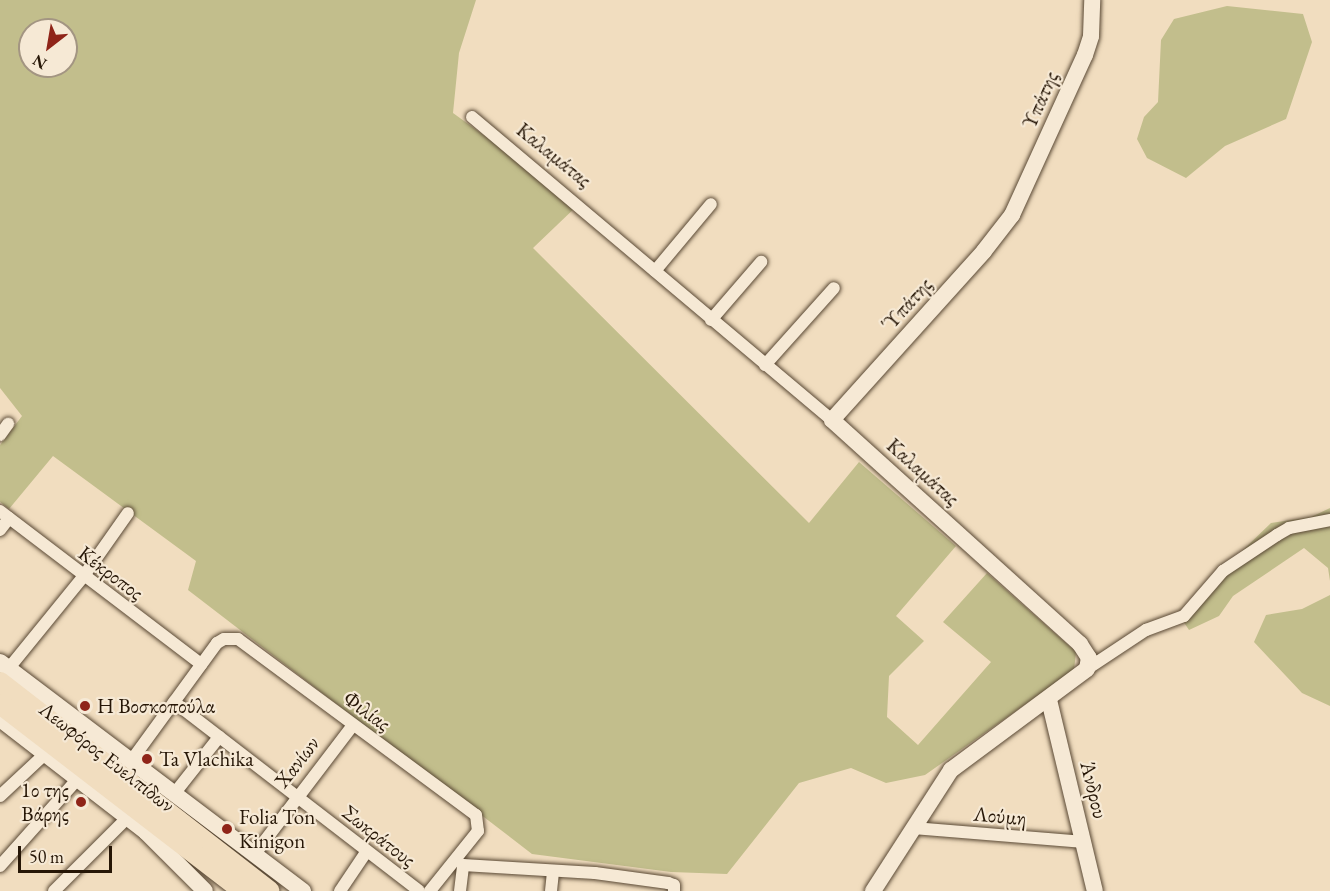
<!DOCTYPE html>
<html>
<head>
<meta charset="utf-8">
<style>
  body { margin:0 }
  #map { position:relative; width:1330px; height:891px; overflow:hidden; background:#f1ddbf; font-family:"EB Garamond",serif }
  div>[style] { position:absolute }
  .green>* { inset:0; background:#c2be8c }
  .roads { filter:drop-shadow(0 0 2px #594834) drop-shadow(0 0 2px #594834) }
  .street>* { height:12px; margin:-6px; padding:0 6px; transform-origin:6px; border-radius:6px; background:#f6e9d5 }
  .secondary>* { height:16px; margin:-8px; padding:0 8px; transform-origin:8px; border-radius:8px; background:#f6e9d5 }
  .primary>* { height:20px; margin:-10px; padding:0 10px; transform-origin:10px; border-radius:10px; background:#f1ddbf }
  .dots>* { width:16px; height:16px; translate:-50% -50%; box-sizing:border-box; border:3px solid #f6e9d5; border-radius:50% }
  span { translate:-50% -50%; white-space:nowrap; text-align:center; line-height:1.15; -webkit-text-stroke:4.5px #f6e9d5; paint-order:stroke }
  .street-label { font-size:21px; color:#261606 }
  .poi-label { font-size:21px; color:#261606 }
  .left { translate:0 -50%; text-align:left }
  .right { translate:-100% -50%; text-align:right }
  .north { position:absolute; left:18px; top:18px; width:60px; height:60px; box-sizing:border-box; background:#f6e9d5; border:2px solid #a39582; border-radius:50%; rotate:211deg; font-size:16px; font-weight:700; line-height:24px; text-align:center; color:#261606 }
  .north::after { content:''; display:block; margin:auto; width:21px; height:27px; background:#8f2418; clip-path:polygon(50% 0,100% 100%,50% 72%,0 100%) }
  .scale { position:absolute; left:18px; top:846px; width:94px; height:27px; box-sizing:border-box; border:3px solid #261606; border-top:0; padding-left:8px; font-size:18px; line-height:21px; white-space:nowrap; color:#261606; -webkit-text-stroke:4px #f6e9d5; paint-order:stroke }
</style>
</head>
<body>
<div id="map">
  <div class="green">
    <i style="clip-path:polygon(evenodd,0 0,476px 0,459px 53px,453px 113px,579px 204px,533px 248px,809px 523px,859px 462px,956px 546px,896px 616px,924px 641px,889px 676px,887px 717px,918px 745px,991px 662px,943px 622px,987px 573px,1076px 652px,1074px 670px,925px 775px,886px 783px,851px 768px,799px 783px,727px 874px,671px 872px,532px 854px,188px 590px,196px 561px,53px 456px,9px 509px,0 502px,0 445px,22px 416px,0 388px,0 0,30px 30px,66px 30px,66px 66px,30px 66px,30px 30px)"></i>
    <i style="clip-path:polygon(1227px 6px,1303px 14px,1312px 42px,1286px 119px,1225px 146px,1186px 178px,1147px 158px,1137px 139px,1144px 117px,1158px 102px,1161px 40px,1174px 19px)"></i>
    <i style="clip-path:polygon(1330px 508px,1330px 581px,1328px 568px,1304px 548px,1233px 596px,1219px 616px,1189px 630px,1183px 621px,1190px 601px,1271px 523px,1311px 517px)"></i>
    <i style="clip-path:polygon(1330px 595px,1330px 706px,1302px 693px,1254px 642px,1266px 615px,1302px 609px)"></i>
  </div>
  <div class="roads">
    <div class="street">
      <i style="left:472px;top:117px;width:471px;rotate:40.1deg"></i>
      <i style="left:655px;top:271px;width:87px;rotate:-50.1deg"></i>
      <i style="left:711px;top:320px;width:77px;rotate:-49.2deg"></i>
      <i style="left:765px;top:365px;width:103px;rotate:-48.1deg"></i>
      <i style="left:0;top:435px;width:14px;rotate:-54deg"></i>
      <i style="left:0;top:511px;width:253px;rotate:37.3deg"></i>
      <i style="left:0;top:530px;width:15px;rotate:-53deg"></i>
      <i style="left:9px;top:668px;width:117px;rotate:-50.9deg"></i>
      <i style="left:83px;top:577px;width:78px;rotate:-54.9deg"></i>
      <i style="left:1087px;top:669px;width:71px;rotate:-33.5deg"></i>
      <i style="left:1146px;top:630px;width:40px;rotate:-20.2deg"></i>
      <i style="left:1184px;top:616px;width:60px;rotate:-49.1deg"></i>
      <i style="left:1223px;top:571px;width:65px;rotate:-33.7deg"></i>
      <i style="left:1277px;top:535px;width:14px;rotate:-30deg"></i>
      <i style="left:1289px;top:528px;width:42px;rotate:-11deg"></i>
      <i style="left:174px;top:702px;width:309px;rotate:37.6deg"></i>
      <i style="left:131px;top:761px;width:146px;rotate:-53.9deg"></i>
      <i style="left:217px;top:643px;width:8px;rotate:-30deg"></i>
      <i style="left:224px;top:639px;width:14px"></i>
      <i style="left:238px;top:639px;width:296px;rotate:36.5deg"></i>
      <i style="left:476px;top:815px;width:16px;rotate:83deg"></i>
      <i style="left:478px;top:831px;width:77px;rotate:128.7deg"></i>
      <i style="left:174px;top:794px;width:73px;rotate:-51.7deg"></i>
      <i style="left:0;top:796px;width:62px;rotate:-43deg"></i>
      <i style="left:913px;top:828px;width:172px;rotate:4.7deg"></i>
      <i style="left:254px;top:855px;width:163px;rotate:-52.7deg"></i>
      <i style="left:0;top:866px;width:122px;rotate:-48.3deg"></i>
      <i style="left:54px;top:891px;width:103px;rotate:-45deg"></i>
      <i style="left:340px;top:891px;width:48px;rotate:-56deg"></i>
      <i style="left:460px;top:891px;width:26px;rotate:-83deg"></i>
      <i style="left:463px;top:865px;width:132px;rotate:3.5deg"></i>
      <i style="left:595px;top:873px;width:74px;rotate:7.8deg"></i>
      <i style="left:668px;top:883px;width:6px;rotate:18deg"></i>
      <i style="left:674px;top:885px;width:6px;rotate:90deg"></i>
      <i style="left:551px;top:891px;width:19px;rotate:-84deg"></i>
    </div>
    <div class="secondary">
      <i style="left:0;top:662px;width:380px;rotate:37.1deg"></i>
      <i style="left:1049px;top:700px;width:196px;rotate:76.5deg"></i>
      <i style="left:0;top:719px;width:185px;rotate:37.7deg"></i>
      <i style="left:146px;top:832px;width:83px;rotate:45deg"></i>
      <i style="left:873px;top:891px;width:144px;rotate:-57.2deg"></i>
      <i style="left:951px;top:770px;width:169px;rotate:-36.6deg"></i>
      <i style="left:1087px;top:669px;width:11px;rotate:-80deg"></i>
      <i style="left:1089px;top:658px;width:17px;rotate:-123deg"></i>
      <i style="left:1080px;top:644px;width:334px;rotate:-137.9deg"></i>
      <i style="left:832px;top:420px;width:227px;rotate:-48deg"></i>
      <i style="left:984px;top:251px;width:46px;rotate:-52.1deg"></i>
      <i style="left:1012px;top:215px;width:176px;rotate:-65.5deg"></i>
      <i style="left:1085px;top:55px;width:20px;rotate:-72deg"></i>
      <i style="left:1091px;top:36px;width:36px;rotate:-88deg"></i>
    </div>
    <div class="primary">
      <i style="left:0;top:682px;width:341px;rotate:37.8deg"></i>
      <i style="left:0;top:704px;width:307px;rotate:37.6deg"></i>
    </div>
  </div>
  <div class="dots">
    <i style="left:85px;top:706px;background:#8f2418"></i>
    <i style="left:147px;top:759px;background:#8f2418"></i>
    <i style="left:81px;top:802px;background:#8f2418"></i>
    <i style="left:227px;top:829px;background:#8f2418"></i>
  </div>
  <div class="street-label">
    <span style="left:1040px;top:100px;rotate:-66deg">Υπάτης</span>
    <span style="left:554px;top:155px;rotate:39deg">Καλαμάτας</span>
    <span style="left:907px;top:304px;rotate:-48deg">Ύπάτης</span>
    <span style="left:923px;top:472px;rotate:42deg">Καλαμάτας</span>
    <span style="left:111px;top:573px;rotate:37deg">Κέκροπος</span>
    <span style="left:367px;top:711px;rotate:36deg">Φιλίας</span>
    <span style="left:107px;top:757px;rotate:38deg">Λεωφόρος Ευελπίδων</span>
    <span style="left:297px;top:762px;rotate:-52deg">Χανίων</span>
    <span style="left:1094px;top:790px;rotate:76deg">Άνδρου</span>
    <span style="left:1000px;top:816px;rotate:5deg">Λούμη</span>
    <span style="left:379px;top:836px;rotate:38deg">Σωκράτους</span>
  </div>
  <div class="poi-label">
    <span class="left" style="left:97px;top:706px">Η Βοσκοπούλα</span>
    <span class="left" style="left:159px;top:759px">Ta Vlachika</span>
    <span class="right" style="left:69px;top:802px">1ο της<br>Βάρης</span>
    <span class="left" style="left:239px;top:829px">Folia Ton<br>Kinigon</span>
  </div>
  <div class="north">N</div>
  <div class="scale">50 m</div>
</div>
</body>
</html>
